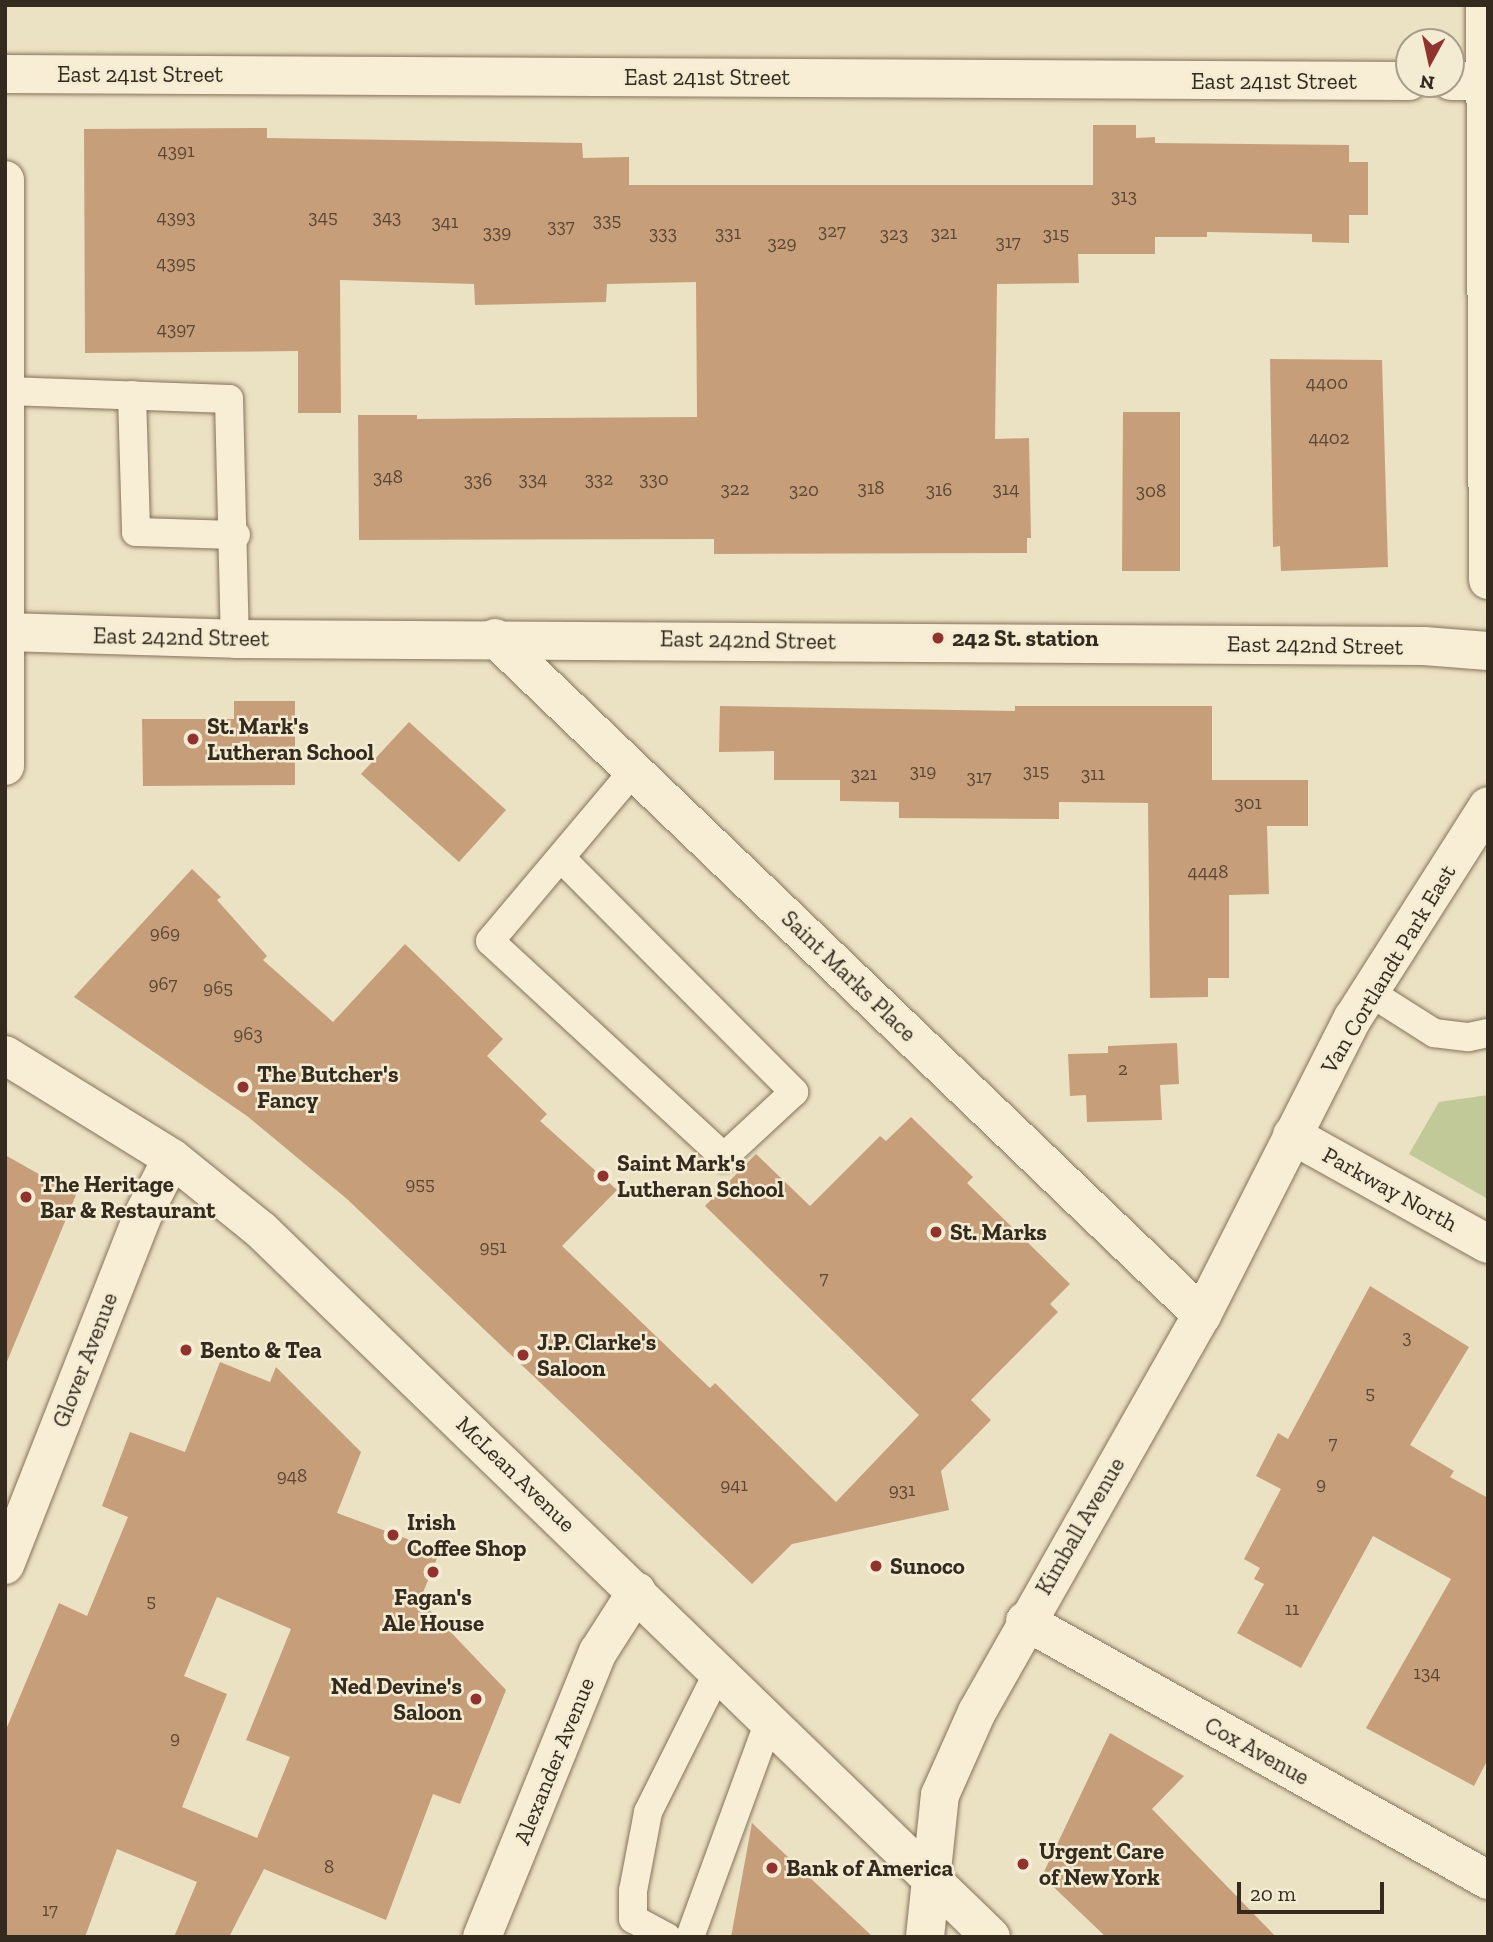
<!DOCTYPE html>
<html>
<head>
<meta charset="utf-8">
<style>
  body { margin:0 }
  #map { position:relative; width:1493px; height:1942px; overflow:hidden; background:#ebe1c3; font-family:"Zilla Slab",serif }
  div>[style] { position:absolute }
  .green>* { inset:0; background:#c0c997 }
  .building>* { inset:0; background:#c79e7a }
  .roads { filter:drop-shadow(0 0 2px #84735b) drop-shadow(0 0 2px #84735b) }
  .lane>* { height:28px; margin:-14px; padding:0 14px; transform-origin:14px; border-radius:14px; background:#f7eed5 }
  .street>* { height:38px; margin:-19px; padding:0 19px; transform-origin:19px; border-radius:19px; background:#f7eed5 }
  .secondary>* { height:38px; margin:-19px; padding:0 19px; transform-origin:19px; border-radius:19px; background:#f7eed5 }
  .dots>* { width:19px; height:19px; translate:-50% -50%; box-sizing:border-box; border:4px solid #f3ebd2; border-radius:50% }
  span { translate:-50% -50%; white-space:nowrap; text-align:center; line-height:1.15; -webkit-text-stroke:5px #f3ebd2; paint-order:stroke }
  .number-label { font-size:19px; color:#5a4735 }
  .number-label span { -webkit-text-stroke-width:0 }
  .street-label { font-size:23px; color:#352a1e }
  .poi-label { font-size:23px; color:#352a1e; font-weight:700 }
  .left { translate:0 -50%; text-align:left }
  .right { translate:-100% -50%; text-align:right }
  .frame { position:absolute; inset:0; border:7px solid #352a1e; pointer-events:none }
  .north { position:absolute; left:1395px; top:28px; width:70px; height:70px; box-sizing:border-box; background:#f3ebd2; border:2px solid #a79e8a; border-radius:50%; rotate:188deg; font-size:19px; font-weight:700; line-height:28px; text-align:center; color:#352a1e }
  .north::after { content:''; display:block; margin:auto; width:24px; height:32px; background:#90322e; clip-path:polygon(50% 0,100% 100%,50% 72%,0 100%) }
  .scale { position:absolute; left:1237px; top:1882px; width:147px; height:32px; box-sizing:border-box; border:4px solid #352a1e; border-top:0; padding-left:9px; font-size:21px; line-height:24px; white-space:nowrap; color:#352a1e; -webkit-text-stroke:5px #f3ebd2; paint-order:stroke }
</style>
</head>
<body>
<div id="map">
  <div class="green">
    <i style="clip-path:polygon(1488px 1095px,1488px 1199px,1409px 1154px,1439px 1102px)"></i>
  </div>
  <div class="building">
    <i style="clip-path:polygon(1093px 125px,1136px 125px,1136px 138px,1155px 137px,1155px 143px,1349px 145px,1349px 162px,1368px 162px,1368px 215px,1349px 215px,1349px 243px,1312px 242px,1312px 234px,1207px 232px,1207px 237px,1155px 237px,1155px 254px,1078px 254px,1079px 283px,997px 284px,995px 439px,1029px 438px,1031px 538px,1027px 538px,1027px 553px,714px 554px,714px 539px,359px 540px,358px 415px,417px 415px,417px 419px,697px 417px,696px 282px,607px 284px,606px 302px,475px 305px,474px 284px,340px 280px,341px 413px,298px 413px,298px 351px,85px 353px,84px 129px,267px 128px,267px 138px,582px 143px,583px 158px,629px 157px,629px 185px,1093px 185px)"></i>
    <i style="clip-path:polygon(1270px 359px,1382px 360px,1388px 567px,1281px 571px,1280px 546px,1273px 547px)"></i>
    <i style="clip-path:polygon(1123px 412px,1180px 412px,1180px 571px,1122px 571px)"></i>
    <i style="clip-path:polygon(234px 701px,295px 701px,295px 785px,143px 786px,142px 719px,234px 719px)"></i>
    <i style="clip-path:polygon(720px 706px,1015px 711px,1015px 706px,1212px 706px,1212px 780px,1308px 780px,1308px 826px,1267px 826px,1269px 894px,1229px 895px,1229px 978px,1208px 978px,1208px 997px,1150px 998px,1148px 803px,1059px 802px,1059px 819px,899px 818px,899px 802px,840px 801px,840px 780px,774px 780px,774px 751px,719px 752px)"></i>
    <i style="clip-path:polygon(409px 722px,506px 810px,459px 862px,361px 774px)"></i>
    <i style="clip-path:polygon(192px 869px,221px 897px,217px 900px,267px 956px,263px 960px,333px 1022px,405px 944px,503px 1039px,487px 1056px,547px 1114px,540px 1121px,617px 1190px,562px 1246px,710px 1388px,715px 1383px,836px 1502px,919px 1415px,705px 1206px,756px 1154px,810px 1206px,880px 1136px,886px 1141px,911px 1117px,973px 1177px,967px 1183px,1070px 1284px,1050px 1304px,1058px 1312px,971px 1400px,991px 1420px,941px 1471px,949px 1510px,792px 1544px,752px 1584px,347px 1199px,247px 1116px,74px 997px)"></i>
    <i style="clip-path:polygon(1177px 1043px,1179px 1084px,1160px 1085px,1162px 1120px,1087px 1122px,1086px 1095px,1070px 1096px,1068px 1054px,1108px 1053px,1108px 1046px)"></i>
    <i style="clip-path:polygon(5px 1155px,76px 1195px,6px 1364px,5px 1364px)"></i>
    <i style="clip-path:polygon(1370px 1286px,1469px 1347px,1410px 1445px,1454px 1471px,1450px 1477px,1488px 1498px,1488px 1759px,1474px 1786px,1366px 1728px,1451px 1579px,1373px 1536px,1301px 1668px,1237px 1633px,1264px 1584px,1254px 1579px,1260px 1568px,1244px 1559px,1281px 1489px,1256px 1476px,1278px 1433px,1288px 1439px)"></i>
    <i style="clip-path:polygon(evenodd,220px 1362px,270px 1382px,276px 1367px,361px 1452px,337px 1513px,440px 1551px,420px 1600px,506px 1690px,460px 1804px,433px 1794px,386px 1920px,264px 1869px,229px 1937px,174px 1937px,197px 1882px,117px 1849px,85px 1937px,5px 1937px,5px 1732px,59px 1603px,87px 1616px,128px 1517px,102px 1506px,130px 1432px,185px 1452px,220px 1362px,217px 1597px,291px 1629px,246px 1740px,290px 1757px,257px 1838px,182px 1807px,227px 1694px,184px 1676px,217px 1597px)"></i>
    <i style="clip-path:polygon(1110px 1733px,1184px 1776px,1152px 1809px,1276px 1937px,1106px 1937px,1042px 1876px)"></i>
    <i style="clip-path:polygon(752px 1823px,873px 1937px,731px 1937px)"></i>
  </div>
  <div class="roads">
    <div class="lane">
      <i style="left:8px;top:391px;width:221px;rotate:2.1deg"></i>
      <i style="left:229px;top:399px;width:240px;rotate:88.6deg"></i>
      <i style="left:132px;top:395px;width:137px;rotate:88.3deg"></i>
      <i style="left:136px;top:532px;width:100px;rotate:1.7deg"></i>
      <i style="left:562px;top:859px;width:329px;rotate:45.1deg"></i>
      <i style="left:794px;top:1092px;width:96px;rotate:137.1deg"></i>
      <i style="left:724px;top:1157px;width:318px;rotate:-137.3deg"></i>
      <i style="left:490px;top:941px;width:224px;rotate:-49.9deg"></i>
      <i style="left:1371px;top:993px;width:75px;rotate:32.4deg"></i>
      <i style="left:1434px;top:1033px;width:35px;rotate:7deg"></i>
      <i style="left:1469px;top:1037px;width:19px;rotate:-12deg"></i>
      <i style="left:667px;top:1937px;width:38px;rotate:-152deg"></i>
      <i style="left:633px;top:1919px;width:28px;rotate:-90deg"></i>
      <i style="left:633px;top:1891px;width:80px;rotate:-79.2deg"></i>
      <i style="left:648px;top:1812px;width:157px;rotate:-63.4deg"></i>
      <i style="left:690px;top:1937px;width:230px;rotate:-69.9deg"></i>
    </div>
    <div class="street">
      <i style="left:1485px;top:5px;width:575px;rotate:89.7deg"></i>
      <i style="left:5px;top:74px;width:1404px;rotate:0.29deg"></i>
      <i style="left:1451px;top:81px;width:37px"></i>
      <i style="left:5px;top:180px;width:586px;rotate:90deg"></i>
      <i style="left:5px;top:632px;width:230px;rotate:1.7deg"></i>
      <i style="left:235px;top:639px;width:1189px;rotate:0.34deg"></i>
      <i style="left:1424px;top:646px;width:64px;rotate:4.5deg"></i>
      <i style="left:495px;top:638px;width:979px;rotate:43.76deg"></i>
      <i style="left:1292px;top:1135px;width:224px;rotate:29.1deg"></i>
      <i style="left:5px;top:1565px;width:372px;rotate:-68.5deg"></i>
      <i style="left:141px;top:1219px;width:68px;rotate:-63.1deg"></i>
      <i style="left:1025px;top:1621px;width:531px;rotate:29.22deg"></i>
      <i style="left:482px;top:1937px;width:308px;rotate:-67.9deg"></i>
      <i style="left:598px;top:1652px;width:72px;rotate:-57.4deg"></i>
    </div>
    <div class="secondary">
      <i style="left:5px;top:1055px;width:196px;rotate:31.7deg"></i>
      <i style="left:172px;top:1158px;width:114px;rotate:39deg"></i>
      <i style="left:261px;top:1230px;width:1016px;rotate:44.08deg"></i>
      <i style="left:925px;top:1937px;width:143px;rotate:-84deg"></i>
      <i style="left:940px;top:1795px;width:91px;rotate:-66deg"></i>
      <i style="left:977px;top:1712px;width:456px;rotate:-60.5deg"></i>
      <i style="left:1202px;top:1315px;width:333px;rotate:-63.1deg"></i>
      <i style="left:1353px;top:1018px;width:251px;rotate:-57.5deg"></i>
    </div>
  </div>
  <div class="dots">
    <i style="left:938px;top:638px;background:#90322e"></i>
    <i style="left:193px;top:739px;background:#90322e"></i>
    <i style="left:243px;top:1087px;background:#90322e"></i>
    <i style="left:603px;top:1176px;background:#90322e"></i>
    <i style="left:26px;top:1197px;background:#90322e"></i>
    <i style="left:936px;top:1232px;background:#90322e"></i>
    <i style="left:186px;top:1350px;background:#90322e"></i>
    <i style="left:523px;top:1355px;background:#90322e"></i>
    <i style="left:393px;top:1535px;background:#90322e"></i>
    <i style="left:876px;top:1566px;background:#90322e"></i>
    <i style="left:433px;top:1572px;background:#90322e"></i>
    <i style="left:476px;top:1699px;background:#90322e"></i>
    <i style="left:1023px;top:1864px;background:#90322e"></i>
    <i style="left:772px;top:1868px;background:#90322e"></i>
  </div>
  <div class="number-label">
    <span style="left:176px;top:151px">4391</span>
    <span style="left:1124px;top:196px">313</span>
    <span style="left:176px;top:217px">4393</span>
    <span style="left:323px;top:217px">345</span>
    <span style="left:387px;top:217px">343</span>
    <span style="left:607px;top:220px">335</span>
    <span style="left:445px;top:222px">341</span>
    <span style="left:561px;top:226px">337</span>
    <span style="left:832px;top:231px">327</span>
    <span style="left:497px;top:232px">339</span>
    <span style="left:663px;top:233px">333</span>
    <span style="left:728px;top:233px">331</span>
    <span style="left:944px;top:233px">321</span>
    <span style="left:894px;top:234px">323</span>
    <span style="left:1056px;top:234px">315</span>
    <span style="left:1008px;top:242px">317</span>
    <span style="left:782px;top:243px">329</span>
    <span style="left:176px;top:263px">4395</span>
    <span style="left:176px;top:329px">4397</span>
    <span style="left:1327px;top:383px">4400</span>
    <span style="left:1329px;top:438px">4402</span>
    <span style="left:388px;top:477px">348</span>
    <span style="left:533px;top:479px">334</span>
    <span style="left:599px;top:479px">332</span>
    <span style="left:654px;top:479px">330</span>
    <span style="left:478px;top:480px">336</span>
    <span style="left:871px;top:488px">318</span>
    <span style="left:735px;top:489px">322</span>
    <span style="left:1006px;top:489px">314</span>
    <span style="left:804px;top:490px">320</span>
    <span style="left:939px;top:490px">316</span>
    <span style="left:1151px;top:491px">308</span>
    <span style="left:923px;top:771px">319</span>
    <span style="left:1036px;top:771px">315</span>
    <span style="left:864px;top:774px">321</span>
    <span style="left:1093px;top:774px">311</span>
    <span style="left:979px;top:777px">317</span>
    <span style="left:1248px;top:803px">301</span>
    <span style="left:1208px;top:872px">4448</span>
    <span style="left:165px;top:933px">969</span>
    <span style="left:163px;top:984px">967</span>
    <span style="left:218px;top:988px">965</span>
    <span style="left:248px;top:1034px">963</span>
    <span style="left:1123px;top:1069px">2</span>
    <span style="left:420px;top:1184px">955</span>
    <span style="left:493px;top:1247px">951</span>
    <span style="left:824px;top:1278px">7</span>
    <span style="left:1407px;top:1337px">3</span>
    <span style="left:1370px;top:1393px">5</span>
    <span style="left:1333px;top:1443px">7</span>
    <span style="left:292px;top:1476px">948</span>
    <span style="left:1321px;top:1484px">9</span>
    <span style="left:734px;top:1485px">941</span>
    <span style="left:902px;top:1490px">931</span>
    <span style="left:151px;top:1601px">5</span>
    <span style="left:1292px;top:1609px">11</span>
    <span style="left:1427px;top:1673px">134</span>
    <span style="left:175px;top:1738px">9</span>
    <span style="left:329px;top:1867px">8</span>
    <span style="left:50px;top:1910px">17</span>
  </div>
  <div class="street-label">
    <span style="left:140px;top:74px">East 241st Street</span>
    <span style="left:707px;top:77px">East 241st Street</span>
    <span style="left:1274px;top:81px">East 241st Street</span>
    <span style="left:181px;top:637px;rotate:1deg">East 242nd Street</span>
    <span style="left:748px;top:640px;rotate:1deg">East 242nd Street</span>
    <span style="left:1315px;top:645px;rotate:1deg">East 242nd Street</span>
    <span style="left:1388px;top:969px;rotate:-59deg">Van Cortlandt Park East</span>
    <span style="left:849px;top:976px;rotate:44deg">Saint Marks Place</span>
    <span style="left:1390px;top:1189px;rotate:29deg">Parkway North</span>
    <span style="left:85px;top:1360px;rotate:-69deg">Glover Avenue</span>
    <span style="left:516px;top:1474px;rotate:44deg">McLean Avenue</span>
    <span style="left:1080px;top:1526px;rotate:-60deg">Kimball Avenue</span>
    <span style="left:1257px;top:1751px;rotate:29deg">Cox Avenue</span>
    <span style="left:554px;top:1761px;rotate:-68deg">Alexander Avenue</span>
  </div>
  <div class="poi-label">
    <span class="left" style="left:952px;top:638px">242 St. station</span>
    <span class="left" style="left:207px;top:739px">St. Mark's<br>Lutheran School</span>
    <span class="left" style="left:257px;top:1087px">The Butcher's<br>Fancy</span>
    <span class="left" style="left:617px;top:1176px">Saint Mark's<br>Lutheran School</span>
    <span class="left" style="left:40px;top:1197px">The Heritage<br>Bar &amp; Restaurant</span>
    <span class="left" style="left:950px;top:1232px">St. Marks</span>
    <span class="left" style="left:537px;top:1355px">J.P. Clarke's<br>Saloon</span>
    <span class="left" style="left:200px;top:1350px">Bento &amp; Tea</span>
    <span class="left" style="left:407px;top:1535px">Irish<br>Coffee Shop</span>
    <span class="left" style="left:890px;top:1566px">Sunoco</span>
    <span style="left:433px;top:1610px">Fagan's<br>Ale House</span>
    <span class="right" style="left:462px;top:1699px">Ned Devine's<br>Saloon</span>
    <span class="left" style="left:1039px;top:1864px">Urgent Care<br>of New York</span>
    <span class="left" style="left:786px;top:1868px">Bank of America</span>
  </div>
  <div class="frame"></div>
  <div class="north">N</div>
  <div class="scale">20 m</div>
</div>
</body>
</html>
